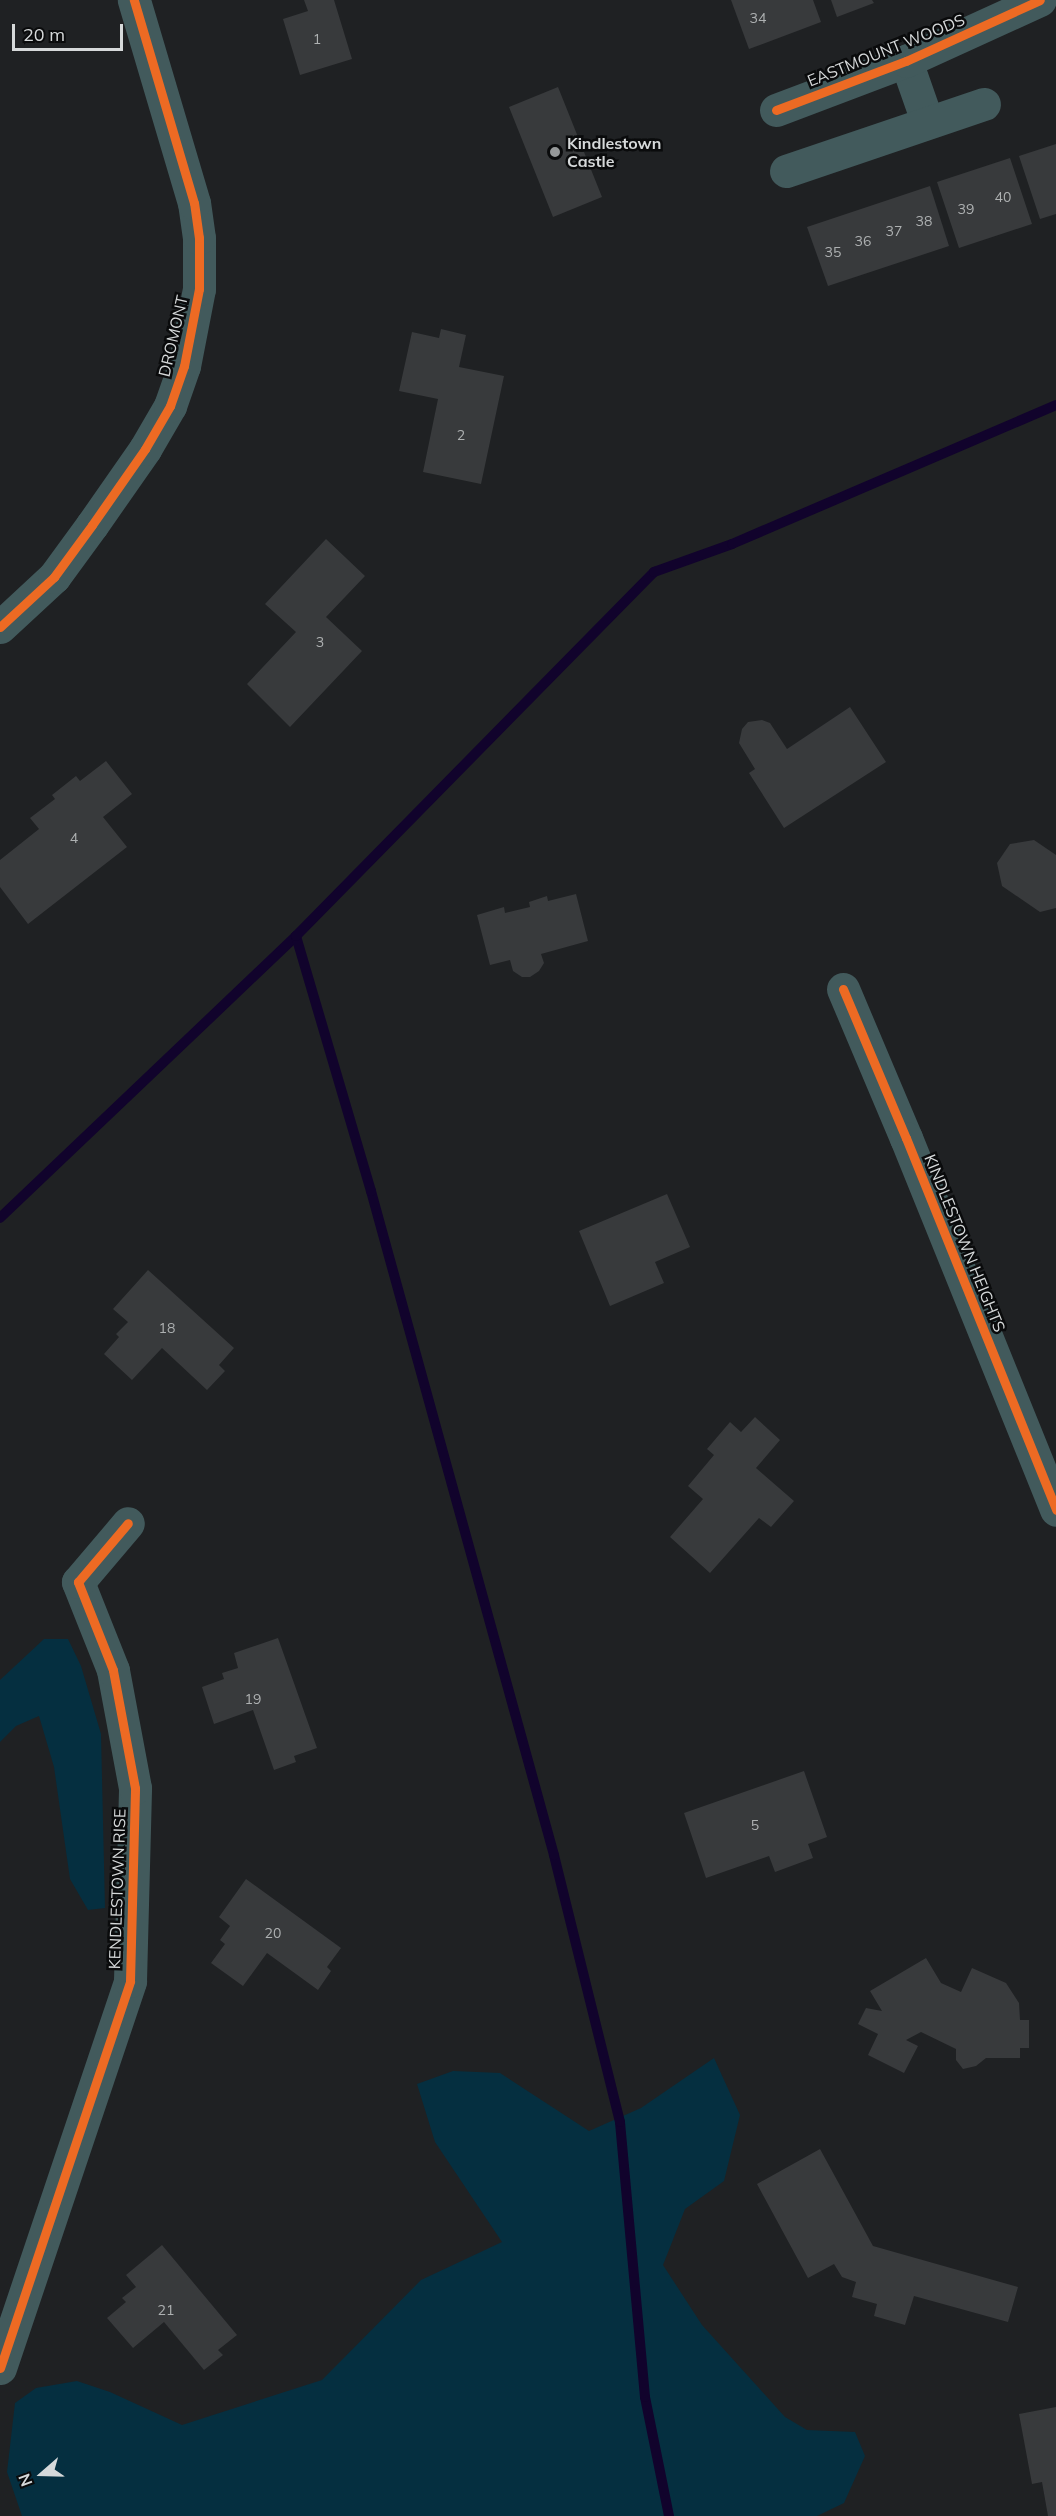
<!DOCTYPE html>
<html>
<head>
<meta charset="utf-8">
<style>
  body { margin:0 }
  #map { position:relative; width:1056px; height:2516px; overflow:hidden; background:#1f2123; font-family:Mulish,sans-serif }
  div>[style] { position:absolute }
  .green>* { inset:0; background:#052f40 }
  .stream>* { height:10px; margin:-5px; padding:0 5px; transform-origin:5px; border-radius:5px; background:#11032c }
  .building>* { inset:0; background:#383a3c }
  .minor>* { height:33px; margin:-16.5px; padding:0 16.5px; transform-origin:16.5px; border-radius:16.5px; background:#425a5c }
  .cycleway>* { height:9px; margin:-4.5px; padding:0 4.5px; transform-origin:4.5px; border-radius:4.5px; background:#ed6a23 }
  .dots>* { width:16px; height:16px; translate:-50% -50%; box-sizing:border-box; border:3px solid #0a0b0c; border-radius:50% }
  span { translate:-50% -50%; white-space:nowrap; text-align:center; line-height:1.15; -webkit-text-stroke:5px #0a0b0c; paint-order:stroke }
  .number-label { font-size:14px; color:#aeb1b2 }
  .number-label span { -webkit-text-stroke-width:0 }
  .street-label { font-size:16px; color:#d6d9da }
  .poi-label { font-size:16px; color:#d6d9da; font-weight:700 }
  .left { translate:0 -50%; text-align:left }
  .north { position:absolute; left:12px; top:2444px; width:60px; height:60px; -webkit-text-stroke:4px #0a0b0c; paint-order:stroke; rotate:250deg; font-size:16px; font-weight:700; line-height:24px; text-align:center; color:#d6d9da }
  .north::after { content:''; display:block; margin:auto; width:21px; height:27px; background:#d6d9da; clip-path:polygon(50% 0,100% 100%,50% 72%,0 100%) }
  .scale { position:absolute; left:12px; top:24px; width:111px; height:27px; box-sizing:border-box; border:3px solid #d6d9da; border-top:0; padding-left:8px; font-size:18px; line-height:21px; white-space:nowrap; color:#d6d9da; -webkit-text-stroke:4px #0a0b0c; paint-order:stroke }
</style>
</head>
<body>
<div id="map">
  <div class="green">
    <i style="clip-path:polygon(44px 1639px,68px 1639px,81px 1666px,101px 1734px,105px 1908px,88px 1910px,70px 1879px,54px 1767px,39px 1716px,16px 1726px,0 1742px,0 1680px)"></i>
    <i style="clip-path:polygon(714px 2058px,740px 2115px,724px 2181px,685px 2209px,663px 2265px,702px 2325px,785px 2417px,807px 2430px,855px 2432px,865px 2456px,844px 2503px,817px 2516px,22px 2516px,7px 2472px,15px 2403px,36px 2388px,77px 2381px,110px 2392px,182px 2425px,322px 2380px,421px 2280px,502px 2242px,435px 2142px,417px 2084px,453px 2071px,500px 2073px,589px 2131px,641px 2108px)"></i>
  </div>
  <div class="stream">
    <i style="left:0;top:1218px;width:409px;rotate:-43.6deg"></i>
    <i style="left:669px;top:2516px;width:121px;rotate:-101.4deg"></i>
    <i style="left:645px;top:2397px;width:276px;rotate:-95.2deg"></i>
    <i style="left:620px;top:2122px;width:275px;rotate:-103.9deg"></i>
    <i style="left:554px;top:1855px;width:689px;rotate:-105.41deg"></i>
    <i style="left:371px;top:1191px;width:266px;rotate:-106.4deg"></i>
    <i style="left:296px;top:936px;width:511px;rotate:-45.48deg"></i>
    <i style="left:654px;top:572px;width:83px;rotate:-19.7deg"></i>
    <i style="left:732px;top:544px;width:353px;rotate:-23.2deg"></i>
  </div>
  <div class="building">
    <i style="clip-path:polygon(304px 0,334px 0,352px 59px,300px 75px,283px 19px,308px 11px)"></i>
    <i style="clip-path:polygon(731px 0,813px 0,821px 22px,749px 49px)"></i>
    <i style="clip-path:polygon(831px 0,872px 0,874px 3px,837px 17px)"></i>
    <i style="clip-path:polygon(558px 87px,602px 197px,553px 217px,509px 107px)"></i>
    <i style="clip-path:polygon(1056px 144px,1056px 214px,1040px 219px,1019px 156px)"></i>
    <i style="clip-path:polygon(1010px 158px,1032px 224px,959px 248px,937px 182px)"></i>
    <i style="clip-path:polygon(930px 186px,949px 246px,828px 286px,807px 227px)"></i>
    <i style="clip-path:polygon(441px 329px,466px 335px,459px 367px,504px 376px,481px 484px,423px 472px,438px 399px,399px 391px,412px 332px,439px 338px)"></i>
    <i style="clip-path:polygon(326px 539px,365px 576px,326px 617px,362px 651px,290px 727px,247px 684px,296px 632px,265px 604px)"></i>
    <i style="clip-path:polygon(850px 707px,886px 762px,784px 828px,749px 773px,755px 769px,739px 743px,742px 729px,748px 722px,762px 720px,770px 723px,787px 749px)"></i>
    <i style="clip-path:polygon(106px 761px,132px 794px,103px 817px,127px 847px,28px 924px,0 887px,0 860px,39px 829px,30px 818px,55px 799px,52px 795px,76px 776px,80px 781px)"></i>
    <i style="clip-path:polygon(1034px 840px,1056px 855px,1056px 908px,1040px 912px,1002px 886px,997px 863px,1010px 844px)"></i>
    <i style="clip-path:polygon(576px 894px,588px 941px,541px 954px,544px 963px,539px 971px,530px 977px,522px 977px,513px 971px,510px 960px,490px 965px,477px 915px,504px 907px,505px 913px,530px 907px,529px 902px,547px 896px,548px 901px)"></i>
    <i style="clip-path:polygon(667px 1194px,690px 1247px,655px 1262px,664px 1283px,610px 1306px,579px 1231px)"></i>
    <i style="clip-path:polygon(148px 1270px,234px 1348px,219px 1365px,225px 1371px,207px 1390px,162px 1348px,132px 1380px,104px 1354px,119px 1337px,116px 1334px,128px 1322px,113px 1309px)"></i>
    <i style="clip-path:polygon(755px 1417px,780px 1440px,756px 1468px,794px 1501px,771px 1527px,759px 1518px,710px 1573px,670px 1537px,703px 1499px,688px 1486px,714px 1455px,707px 1449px,730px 1422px,741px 1432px)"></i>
    <i style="clip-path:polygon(278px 1638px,317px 1748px,294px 1756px,296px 1762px,274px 1770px,253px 1710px,214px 1724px,202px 1687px,224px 1679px,222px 1673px,238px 1668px,234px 1653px)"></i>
    <i style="clip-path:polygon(804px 1771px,827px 1837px,808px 1844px,813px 1858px,775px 1872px,769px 1856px,706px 1878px,684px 1813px)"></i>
    <i style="clip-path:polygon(246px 1879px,341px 1948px,327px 1967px,331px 1971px,318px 1990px,267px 1953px,243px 1986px,211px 1963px,225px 1944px,220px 1940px,230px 1926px,219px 1917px)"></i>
    <i style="clip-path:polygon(926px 1958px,941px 1983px,961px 1992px,972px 1968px,1006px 1983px,1019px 2003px,1020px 2020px,1029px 2020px,1029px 2048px,1020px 2048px,1020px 2058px,986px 2058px,976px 2066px,963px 2069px,956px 2060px,956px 2049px,921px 2032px,906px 2040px,918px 2046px,904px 2073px,868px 2055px,878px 2034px,858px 2024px,866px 2008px,882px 2011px,870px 1991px)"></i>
    <i style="clip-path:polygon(820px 2149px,873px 2246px,1018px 2287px,1008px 2322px,914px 2296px,905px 2325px,874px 2316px,877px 2304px,852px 2297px,856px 2282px,842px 2277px,834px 2264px,808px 2278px,757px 2184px)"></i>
    <i style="clip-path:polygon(162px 2245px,237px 2335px,218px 2350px,223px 2355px,204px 2370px,164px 2322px,133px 2348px,107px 2318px,126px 2302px,122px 2298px,136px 2287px,126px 2275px)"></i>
    <i style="clip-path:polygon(1056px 2407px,1056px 2516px,1048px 2516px,1042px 2482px,1032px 2484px,1019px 2414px)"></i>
  </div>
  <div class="minor">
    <i style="left:906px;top:61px;width:64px;rotate:70.7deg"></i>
    <i style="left:776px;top:110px;width:139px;rotate:-20.7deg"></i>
    <i style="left:906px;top:61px;width:147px;rotate:-24.5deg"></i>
    <i style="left:786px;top:171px;width:209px;rotate:-18.7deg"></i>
    <i style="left:0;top:627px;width:74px;rotate:-42.8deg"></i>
    <i style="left:54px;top:577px;width:64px;rotate:-53.8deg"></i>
    <i style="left:92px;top:525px;width:93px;rotate:-55.1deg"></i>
    <i style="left:145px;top:449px;width:50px;rotate:-59.8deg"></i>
    <i style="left:170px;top:406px;width:42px;rotate:-70.7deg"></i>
    <i style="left:184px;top:366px;width:78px;rotate:-79deg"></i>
    <i style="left:199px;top:289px;width:51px;rotate:-90deg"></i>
    <i style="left:199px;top:238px;width:35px;rotate:-98deg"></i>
    <i style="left:194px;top:203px;width:212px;rotate:-106.5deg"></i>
    <i style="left:843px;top:989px;width:162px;rotate:67.1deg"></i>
    <i style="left:906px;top:1138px;width:401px;rotate:68deg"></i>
    <i style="left:0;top:2368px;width:408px;rotate:-71.4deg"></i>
    <i style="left:130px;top:1981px;width:193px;rotate:-88.5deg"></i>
    <i style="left:135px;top:1788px;width:120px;rotate:-100.6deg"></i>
    <i style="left:113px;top:1670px;width:95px;rotate:-111.7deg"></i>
    <i style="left:78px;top:1582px;width:77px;rotate:-49.7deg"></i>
  </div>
  <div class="cycleway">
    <i style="left:776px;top:110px;width:139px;rotate:-20.7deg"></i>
    <i style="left:906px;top:61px;width:147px;rotate:-24.5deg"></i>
    <i style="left:0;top:627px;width:74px;rotate:-42.8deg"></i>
    <i style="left:54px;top:577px;width:64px;rotate:-53.8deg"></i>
    <i style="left:92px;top:525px;width:93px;rotate:-55.1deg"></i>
    <i style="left:145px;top:449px;width:50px;rotate:-59.8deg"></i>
    <i style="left:170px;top:406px;width:42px;rotate:-70.7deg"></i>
    <i style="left:184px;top:366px;width:78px;rotate:-79deg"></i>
    <i style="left:199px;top:289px;width:51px;rotate:-90deg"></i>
    <i style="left:199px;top:238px;width:35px;rotate:-98deg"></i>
    <i style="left:194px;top:203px;width:212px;rotate:-106.5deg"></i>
    <i style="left:843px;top:989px;width:162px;rotate:67.1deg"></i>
    <i style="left:906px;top:1138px;width:401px;rotate:68deg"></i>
    <i style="left:0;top:2368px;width:408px;rotate:-71.4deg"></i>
    <i style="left:130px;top:1981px;width:193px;rotate:-88.5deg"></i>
    <i style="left:135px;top:1788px;width:120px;rotate:-100.6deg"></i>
    <i style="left:113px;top:1670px;width:95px;rotate:-111.7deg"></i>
    <i style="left:78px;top:1582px;width:77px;rotate:-49.7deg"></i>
  </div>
  <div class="dots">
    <i style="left:555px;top:152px;background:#96999a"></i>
  </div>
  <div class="number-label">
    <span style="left:758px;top:18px">34</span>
    <span style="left:317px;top:39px">1</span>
    <span style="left:1003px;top:197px">40</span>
    <span style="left:966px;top:209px">39</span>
    <span style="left:924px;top:221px">38</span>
    <span style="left:894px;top:231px">37</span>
    <span style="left:863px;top:241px">36</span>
    <span style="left:833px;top:252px">35</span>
    <span style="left:461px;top:435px">2</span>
    <span style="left:320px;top:642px">3</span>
    <span style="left:74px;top:838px">4</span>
    <span style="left:167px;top:1328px">18</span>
    <span style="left:253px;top:1699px">19</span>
    <span style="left:755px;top:1825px">5</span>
    <span style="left:273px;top:1933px">20</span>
    <span style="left:166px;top:2310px">21</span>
  </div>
  <div class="street-label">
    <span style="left:886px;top:50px;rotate:-22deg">EASTMOUNT WOODS</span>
    <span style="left:173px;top:336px;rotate:-77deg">DROMONT</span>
    <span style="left:965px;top:1243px;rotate:68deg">KINDLESTOWN HEIGHTS</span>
    <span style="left:117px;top:1889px;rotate:-88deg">KENDLESTOWN RISE</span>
  </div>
  <div class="poi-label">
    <span class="left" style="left:567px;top:152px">Kindlestown<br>Castle</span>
  </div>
  <div class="north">N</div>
  <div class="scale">20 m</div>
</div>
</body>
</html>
